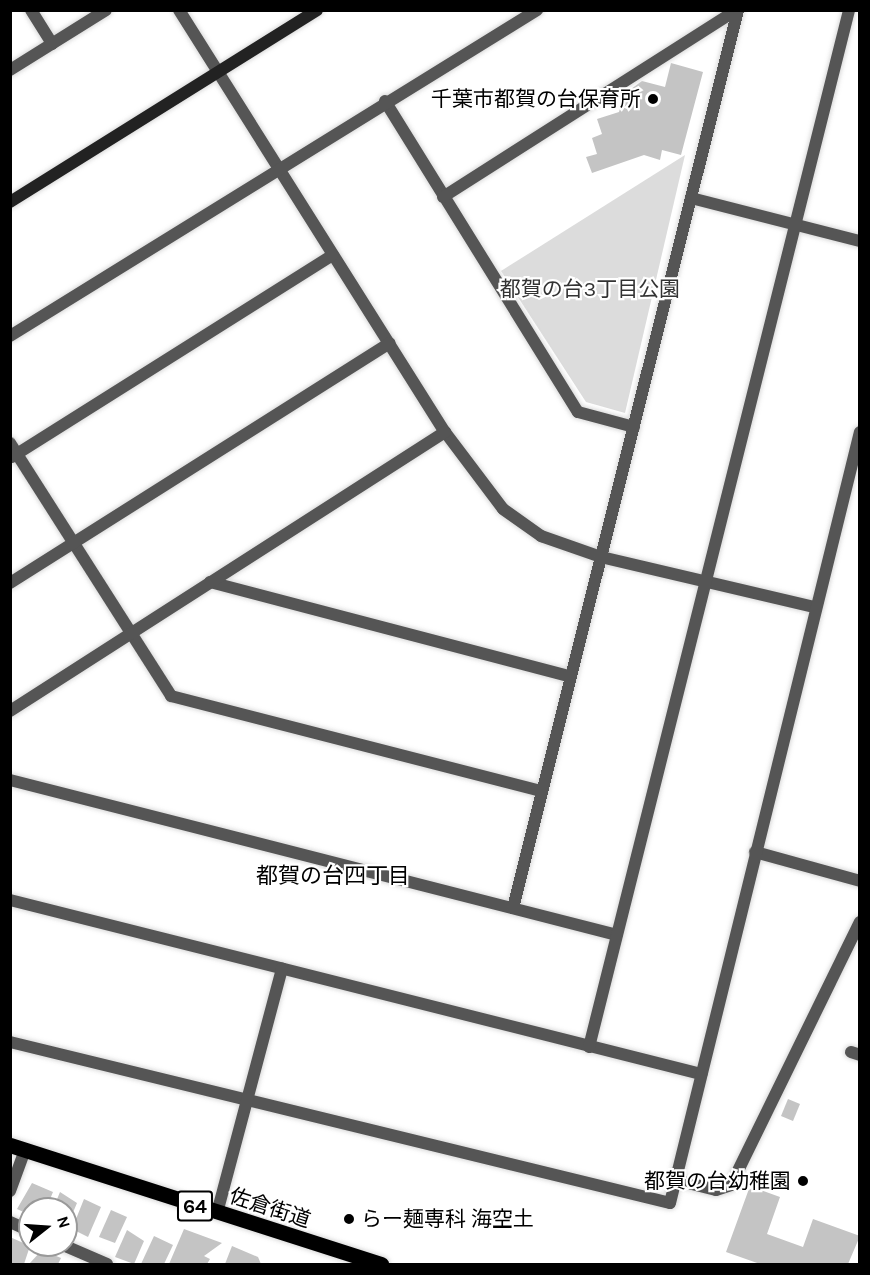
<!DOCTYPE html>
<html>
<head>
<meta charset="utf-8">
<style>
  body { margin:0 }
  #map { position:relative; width:870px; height:1275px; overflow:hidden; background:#fff; font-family:Karla,"Noto Sans JP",sans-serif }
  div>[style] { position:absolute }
  .green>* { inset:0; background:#dcdcdc }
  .building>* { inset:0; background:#c4c4c4 }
  .roads { filter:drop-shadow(0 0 2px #dbdbdb) drop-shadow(0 0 2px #dbdbdb) }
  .street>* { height:12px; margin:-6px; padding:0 6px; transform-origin:6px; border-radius:6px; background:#555 }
  .secondary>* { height:12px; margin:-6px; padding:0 6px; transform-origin:6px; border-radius:6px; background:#222 }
  .primary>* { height:15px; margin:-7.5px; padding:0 7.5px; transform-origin:7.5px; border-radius:7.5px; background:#000 }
  .dots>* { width:16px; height:16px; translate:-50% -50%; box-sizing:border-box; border:3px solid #fff; border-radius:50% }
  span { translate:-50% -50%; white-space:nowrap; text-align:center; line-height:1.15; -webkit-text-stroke:4.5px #fff; paint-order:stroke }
  .shield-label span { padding:2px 4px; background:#fff; border:2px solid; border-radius:4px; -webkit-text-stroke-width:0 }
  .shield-label { font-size:20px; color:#000; font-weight:700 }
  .poi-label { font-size:21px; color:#000 }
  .right { translate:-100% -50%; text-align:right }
  .left { translate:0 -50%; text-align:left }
  .park-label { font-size:21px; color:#333 }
  .street-label { font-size:21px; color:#000 }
  .neighbourhood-label { font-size:22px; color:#000 }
  .frame { position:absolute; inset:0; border:12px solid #000; pointer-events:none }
  .north { position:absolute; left:18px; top:1197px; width:60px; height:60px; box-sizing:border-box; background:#fff; border:2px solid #999; border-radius:50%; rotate:73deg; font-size:16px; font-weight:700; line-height:24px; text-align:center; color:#000 }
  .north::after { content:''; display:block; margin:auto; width:21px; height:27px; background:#000; clip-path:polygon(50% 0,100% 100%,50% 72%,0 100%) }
</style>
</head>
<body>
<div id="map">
  <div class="green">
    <i style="clip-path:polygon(685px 155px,625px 413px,586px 402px,501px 271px)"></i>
  </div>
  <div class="building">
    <i style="clip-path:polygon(671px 63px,703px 72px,681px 155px,662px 150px,660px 160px,644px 155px,592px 173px,586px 157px,597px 154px,592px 138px,602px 134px,597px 119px,619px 112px,624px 94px,642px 81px,665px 87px)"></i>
    <i style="clip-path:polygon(788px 1099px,800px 1104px,793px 1121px,781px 1116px)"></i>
    <i style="clip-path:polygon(32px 1183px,53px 1192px,46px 1209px,30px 1209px,30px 1215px,17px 1209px)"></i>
    <i style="clip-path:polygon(750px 1186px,780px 1197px,767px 1234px,803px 1247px,813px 1219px,860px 1236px,848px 1264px,760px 1264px,726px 1252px)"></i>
    <i style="clip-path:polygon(60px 1192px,77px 1203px,66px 1229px,66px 1209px,53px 1209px)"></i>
    <i style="clip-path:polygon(84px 1199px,101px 1207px,88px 1237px,72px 1229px)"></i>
    <i style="clip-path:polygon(111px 1210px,127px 1217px,115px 1243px,99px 1237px)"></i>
    <i style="clip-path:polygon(184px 1229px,222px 1243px,204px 1256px,210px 1259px,207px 1264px,169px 1264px)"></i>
    <i style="clip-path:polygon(127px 1230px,144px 1241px,134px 1264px,115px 1257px)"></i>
    <i style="clip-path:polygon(154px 1236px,173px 1245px,164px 1264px,141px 1264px)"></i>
    <i style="clip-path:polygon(10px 1237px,30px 1246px,24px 1264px,10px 1264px)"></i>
    <i style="clip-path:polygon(232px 1246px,258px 1257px,261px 1264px,225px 1264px)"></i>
    <i style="clip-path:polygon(42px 1250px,61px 1258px,58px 1264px,29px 1264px)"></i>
  </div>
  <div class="roads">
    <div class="street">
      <i style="left:31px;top:10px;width:40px;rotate:58deg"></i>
      <i style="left:179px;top:10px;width:499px;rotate:57.8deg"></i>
      <i style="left:445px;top:432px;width:96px;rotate:53deg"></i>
      <i style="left:503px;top:509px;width:47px;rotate:35.4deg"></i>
      <i style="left:541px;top:536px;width:64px;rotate:19.3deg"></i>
      <i style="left:601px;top:557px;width:220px;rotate:13.2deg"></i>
      <i style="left:10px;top:70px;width:113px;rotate:-32deg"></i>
      <i style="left:385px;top:101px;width:366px;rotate:58.2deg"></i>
      <i style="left:578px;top:412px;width:58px;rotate:15deg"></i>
      <i style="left:443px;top:197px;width:348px;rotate:-32.5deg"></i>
      <i style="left:691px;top:198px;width:174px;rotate:14.3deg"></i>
      <i style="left:10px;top:336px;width:620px;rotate:-31.74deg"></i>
      <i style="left:10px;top:443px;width:300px;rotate:57.5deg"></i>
      <i style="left:171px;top:696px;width:383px;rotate:14.4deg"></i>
      <i style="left:12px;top:457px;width:379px;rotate:-32.2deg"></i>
      <i style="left:210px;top:582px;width:373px;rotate:14.7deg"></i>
      <i style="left:10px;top:583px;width:449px;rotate:-32.3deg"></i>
      <i style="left:10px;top:711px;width:517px;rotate:-32.68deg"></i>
      <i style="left:10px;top:780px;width:626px;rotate:14.32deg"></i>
      <i style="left:755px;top:852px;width:109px;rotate:15.4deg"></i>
      <i style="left:10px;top:900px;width:713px;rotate:14.13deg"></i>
      <i style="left:513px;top:908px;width:926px;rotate:-75.93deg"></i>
      <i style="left:10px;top:1042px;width:679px;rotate:13.71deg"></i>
      <i style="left:670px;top:1203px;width:794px;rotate:-76.16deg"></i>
      <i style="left:589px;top:1047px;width:1069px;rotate:-75.92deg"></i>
      <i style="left:851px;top:1052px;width:9px;rotate:18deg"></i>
      <i style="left:676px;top:1180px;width:41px;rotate:14deg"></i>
      <i style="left:716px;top:1190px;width:16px;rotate:-18deg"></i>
      <i style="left:731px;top:1185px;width:293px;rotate:-63.9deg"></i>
      <i style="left:10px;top:1191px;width:44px;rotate:-69.9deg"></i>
      <i style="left:217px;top:1213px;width:253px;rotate:-75.1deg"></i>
      <i style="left:10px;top:1222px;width:22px;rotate:24deg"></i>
      <i style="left:63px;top:1245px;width:48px;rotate:23.4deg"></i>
    </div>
    <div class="secondary">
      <i style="left:10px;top:202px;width:362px;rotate:-32deg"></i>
    </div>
    <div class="primary">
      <i style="left:10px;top:1145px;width:390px;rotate:17.8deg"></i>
    </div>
  </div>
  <div class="dots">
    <i style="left:653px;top:99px;background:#000"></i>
    <i style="left:803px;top:1181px;background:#000"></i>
    <i style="left:349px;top:1219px;background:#000"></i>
  </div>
  <div class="shield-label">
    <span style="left:195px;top:1206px">64</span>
  </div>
  <div class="poi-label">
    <span class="right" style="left:641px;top:99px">千葉市都賀の台保育所</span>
    <span class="right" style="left:791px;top:1181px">都賀の台幼稚園</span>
    <span class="left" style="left:361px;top:1219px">らー麺専科 海空土</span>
  </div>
  <div class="park-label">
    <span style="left:590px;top:289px">都賀の台3丁目公園</span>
  </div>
  <div class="street-label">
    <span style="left:270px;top:1208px;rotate:18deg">佐倉街道</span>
  </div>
  <div class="neighbourhood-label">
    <span style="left:333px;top:877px">都賀の台四丁目</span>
  </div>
  <div class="frame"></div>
  <div class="north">N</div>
</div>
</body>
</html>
